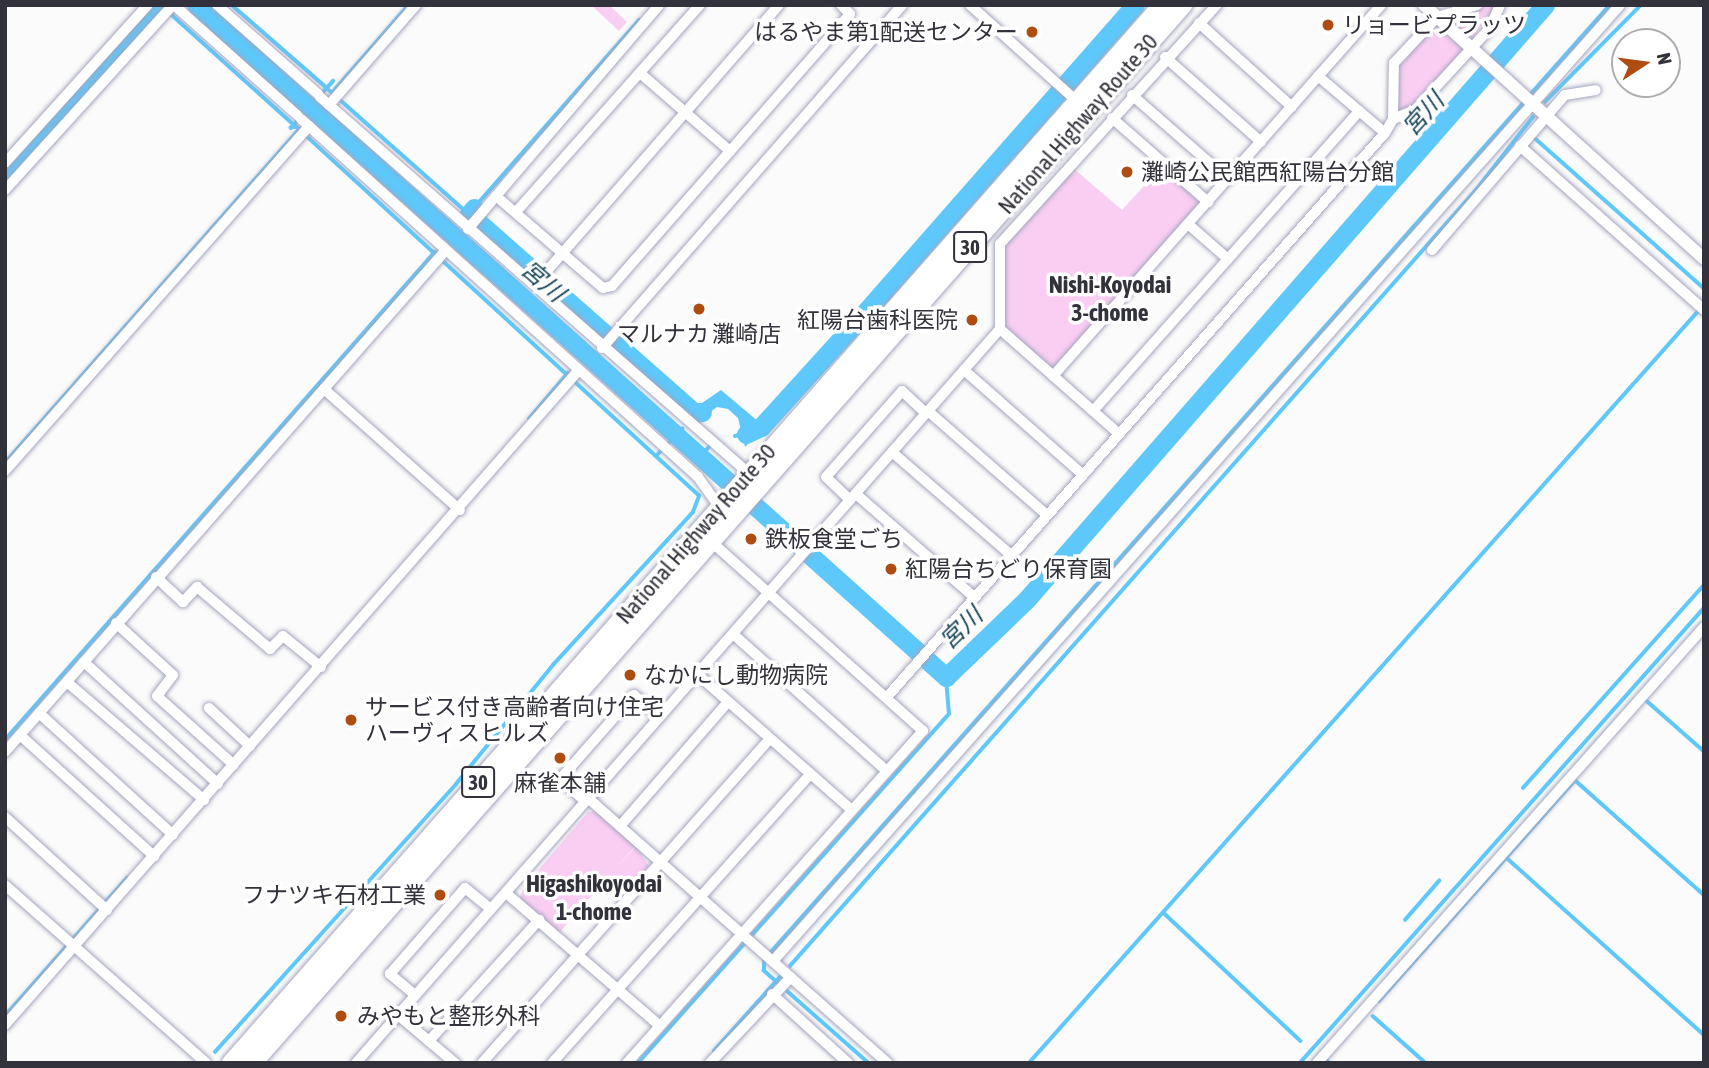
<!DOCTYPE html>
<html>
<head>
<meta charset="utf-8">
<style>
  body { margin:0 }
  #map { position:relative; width:1709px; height:1068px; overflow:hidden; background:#fbfbfb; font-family:"Asap Condensed","Noto Sans JP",sans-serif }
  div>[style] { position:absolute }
  .green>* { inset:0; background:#facef3 }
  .water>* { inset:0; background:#5ec8fb }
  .stream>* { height:3.5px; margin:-1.75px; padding:0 1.75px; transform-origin:1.75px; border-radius:1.75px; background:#5ec8fb }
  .river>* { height:19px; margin:-9.5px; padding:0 9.5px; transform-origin:9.5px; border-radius:9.5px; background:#5ec8fb }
  .roads { filter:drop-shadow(0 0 2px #a3a5bf) drop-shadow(0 0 2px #a3a5bf) }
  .minor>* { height:10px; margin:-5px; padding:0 5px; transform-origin:5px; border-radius:5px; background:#fff }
  .tertiary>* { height:12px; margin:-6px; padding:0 6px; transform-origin:6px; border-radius:6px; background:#fff }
  .trunk>* { height:18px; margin:-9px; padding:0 9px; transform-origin:9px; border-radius:9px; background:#fff }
  .dots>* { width:19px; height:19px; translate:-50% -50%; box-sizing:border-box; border:4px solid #fff; border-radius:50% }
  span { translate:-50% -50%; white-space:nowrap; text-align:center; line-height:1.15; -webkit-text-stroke:7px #fff; paint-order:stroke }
  .shield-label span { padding:2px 5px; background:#fff; border:2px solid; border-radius:5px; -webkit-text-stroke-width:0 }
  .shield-label { font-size:21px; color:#32323d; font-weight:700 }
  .poi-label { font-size:23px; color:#32323d }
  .left { translate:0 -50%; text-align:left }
  .right { translate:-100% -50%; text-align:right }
  .street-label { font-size:23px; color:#32323d }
  .water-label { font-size:24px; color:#134156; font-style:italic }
  .neighbourhood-label { font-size:24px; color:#32323d; font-weight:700 }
  .frame { position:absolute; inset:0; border:7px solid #32323d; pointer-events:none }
  .north { position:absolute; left:1611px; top:28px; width:70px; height:70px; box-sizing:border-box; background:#fff; border:2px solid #adadb1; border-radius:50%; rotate:77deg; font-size:19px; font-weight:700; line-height:28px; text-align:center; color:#32323d }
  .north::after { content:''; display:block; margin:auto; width:24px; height:32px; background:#ae4c11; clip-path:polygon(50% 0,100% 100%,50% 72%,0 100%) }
</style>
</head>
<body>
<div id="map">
  <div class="green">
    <i style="clip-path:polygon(591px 5px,609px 5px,627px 22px,619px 31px)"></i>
    <i style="clip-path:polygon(1490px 5px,1497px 5px,1472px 39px,1450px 19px)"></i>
    <i style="clip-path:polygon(1440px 29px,1464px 50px,1416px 103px,1398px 113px,1397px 67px,1431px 30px)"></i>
    <i style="clip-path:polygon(1162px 166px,1201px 202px,1053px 370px,1005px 328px,1002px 249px,1073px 168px,1122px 210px)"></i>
    <i style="clip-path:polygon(596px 811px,635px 846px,615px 870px,636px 846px,649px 866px,628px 891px,610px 875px,559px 933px,520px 899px,523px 888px,588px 812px)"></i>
  </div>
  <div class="water">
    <i style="clip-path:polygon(721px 390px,765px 427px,745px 447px,738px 418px,728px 409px,717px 407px,699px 420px,680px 405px,702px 403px)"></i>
  </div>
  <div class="stream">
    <i style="left:161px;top:5px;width:176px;rotate:42deg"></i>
    <i style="left:232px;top:5px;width:123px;rotate:41.1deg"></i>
    <i style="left:328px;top:89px;width:188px;rotate:41.6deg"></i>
    <i style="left:332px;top:93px;width:111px;rotate:-49deg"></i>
    <i style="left:1530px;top:95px;width:120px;rotate:-48.4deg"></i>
    <i style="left:1545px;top:102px;width:136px;rotate:-45.3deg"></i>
    <i style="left:296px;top:127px;width:5px;rotate:169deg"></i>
    <i style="left:291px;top:128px;width:63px;rotate:-48.2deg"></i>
    <i style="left:1536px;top:139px;width:225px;rotate:41.6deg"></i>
    <i style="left:474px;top:208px;width:250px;rotate:-48.7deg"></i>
    <i style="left:529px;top:419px;width:60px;rotate:-49.7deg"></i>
    <i style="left:735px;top:436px;width:8px;rotate:-14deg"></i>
    <i style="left:658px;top:454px;width:35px;rotate:-46deg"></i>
    <i style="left:702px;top:455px;width:11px;rotate:-49deg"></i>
    <i style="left:5px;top:463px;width:445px;rotate:-48.6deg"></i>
    <i style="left:1647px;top:701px;width:76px;rotate:41.3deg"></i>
    <i style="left:5px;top:740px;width:650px;rotate:-48.62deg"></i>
    <i style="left:1523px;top:788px;width:272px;rotate:-48.3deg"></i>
    <i style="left:1507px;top:858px;width:265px;rotate:41.9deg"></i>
    <i style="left:1164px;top:913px;width:187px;rotate:43.1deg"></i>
    <i style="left:1405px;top:920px;width:52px;rotate:-48.9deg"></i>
    <i style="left:74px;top:938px;width:80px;rotate:-48.5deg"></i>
    <i style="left:790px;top:966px;width:1036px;rotate:-48.52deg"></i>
    <i style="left:1476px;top:190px;width:93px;rotate:-52deg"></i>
    <i style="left:1379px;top:1001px;width:295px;rotate:-48.4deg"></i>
    <i style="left:1575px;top:780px;width:173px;rotate:41.7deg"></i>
    <i style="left:5px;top:1016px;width:94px;rotate:-48.5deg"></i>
    <i style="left:1373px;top:1016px;width:71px;rotate:41.6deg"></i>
    <i style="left:714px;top:1051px;width:99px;rotate:-48.3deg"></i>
    <i style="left:215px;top:1052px;width:360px;rotate:-48deg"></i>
    <i style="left:456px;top:784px;width:154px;rotate:-50.8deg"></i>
    <i style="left:553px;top:665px;width:207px;rotate:-47.5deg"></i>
    <i style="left:693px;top:512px;width:17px;rotate:-69deg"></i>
    <i style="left:699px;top:496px;width:548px;rotate:-137.52deg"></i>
    <i style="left:638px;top:1063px;width:467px;rotate:-48.3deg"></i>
    <i style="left:949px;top:714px;width:37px;rotate:-95deg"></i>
    <i style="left:868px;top:1063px;width:139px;rotate:-138.5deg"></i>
    <i style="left:764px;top:971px;width:11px;rotate:-90deg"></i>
    <i style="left:764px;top:960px;width:1148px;rotate:-48.46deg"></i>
    <i style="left:1029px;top:1063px;width:1009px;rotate:-48.33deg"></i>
    <i style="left:1300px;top:1063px;width:608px;rotate:-48.4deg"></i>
    <i style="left:1325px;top:1063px;width:3px;rotate:-45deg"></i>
  </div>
  <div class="river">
    <i style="left:196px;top:5px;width:151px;rotate:42deg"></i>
    <i style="left:311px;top:108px;width:853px;rotate:41.86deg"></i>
    <i style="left:946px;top:677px;width:112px;rotate:-43.9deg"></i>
    <i style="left:1027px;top:599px;width:788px;rotate:-48.91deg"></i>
    <i style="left:5px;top:177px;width:232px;rotate:-47.8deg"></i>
    <i style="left:474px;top:208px;width:8px;rotate:130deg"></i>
    <i style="left:469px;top:214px;width:301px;rotate:41.4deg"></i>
    <i style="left:695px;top:413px;width:7px;rotate:-8deg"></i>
    <i style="left:746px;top:434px;width:17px;rotate:-25deg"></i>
    <i style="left:761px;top:427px;width:147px;rotate:-47.8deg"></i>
    <i style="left:860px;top:318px;width:417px;rotate:-48.7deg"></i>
  </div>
  <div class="roads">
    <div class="minor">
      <i style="left:174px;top:5px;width:166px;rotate:41.8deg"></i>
      <i style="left:217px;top:5px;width:135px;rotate:41.4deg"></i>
      <i style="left:970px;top:5px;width:148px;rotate:42deg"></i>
      <i style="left:1199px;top:23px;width:125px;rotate:42.1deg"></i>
      <i style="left:1165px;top:57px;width:128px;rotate:41.5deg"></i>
      <i style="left:640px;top:73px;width:119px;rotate:40.9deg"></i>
      <i style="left:1318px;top:76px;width:88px;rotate:40.4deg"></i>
      <i style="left:1132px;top:95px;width:128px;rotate:41.2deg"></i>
      <i style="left:320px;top:97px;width:576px;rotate:41.27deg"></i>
      <i style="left:329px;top:105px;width:133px;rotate:-49deg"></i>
      <i style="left:1112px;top:118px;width:128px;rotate:41.2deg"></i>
      <i style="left:301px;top:119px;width:535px;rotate:42.04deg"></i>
      <i style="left:698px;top:477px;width:43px;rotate:54.5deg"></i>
      <i style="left:1393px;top:119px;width:24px;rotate:-22deg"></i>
      <i style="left:1415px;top:110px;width:110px;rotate:-47.6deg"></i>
      <i style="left:1489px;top:29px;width:26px;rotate:-65deg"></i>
      <i style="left:1520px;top:146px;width:246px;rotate:41.7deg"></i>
      <i style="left:5px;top:163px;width:213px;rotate:-47.9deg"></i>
      <i style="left:5px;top:190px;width:250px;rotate:-47.8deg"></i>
      <i style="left:496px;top:196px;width:251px;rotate:-49.5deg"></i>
      <i style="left:516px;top:212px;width:277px;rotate:-48.4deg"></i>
      <i style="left:1188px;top:224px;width:53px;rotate:41.2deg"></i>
      <i style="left:468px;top:229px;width:43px;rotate:-49.7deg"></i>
      <i style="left:496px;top:196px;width:141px;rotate:40.7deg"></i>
      <i style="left:603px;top:288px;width:9px;rotate:-13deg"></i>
      <i style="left:612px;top:286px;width:361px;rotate:-48.8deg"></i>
      <i style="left:850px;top:14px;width:13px;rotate:-135deg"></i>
      <i style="left:1432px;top:250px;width:204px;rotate:-49.4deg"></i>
      <i style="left:1565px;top:95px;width:31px;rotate:-9deg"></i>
      <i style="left:546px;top:272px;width:354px;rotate:-48.9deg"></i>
      <i style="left:1000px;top:329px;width:157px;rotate:41.4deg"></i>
      <i style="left:602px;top:348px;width:456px;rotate:-48.8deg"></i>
      <i style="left:964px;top:370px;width:157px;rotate:41.4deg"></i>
      <i style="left:1053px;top:376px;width:495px;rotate:-48.5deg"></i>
      <i style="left:324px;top:389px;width:182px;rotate:41.7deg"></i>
      <i style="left:928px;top:411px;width:158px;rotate:41.2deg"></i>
      <i style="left:1093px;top:411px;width:401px;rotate:-48.4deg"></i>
      <i style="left:892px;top:452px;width:157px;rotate:40.9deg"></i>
      <i style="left:5px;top:471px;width:460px;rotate:-48.6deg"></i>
      <i style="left:856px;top:494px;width:157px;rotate:41.1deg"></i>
      <i style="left:850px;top:500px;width:33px;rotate:-136deg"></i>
      <i style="left:826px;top:477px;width:115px;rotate:-48.5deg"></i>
      <i style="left:902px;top:391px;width:33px;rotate:43deg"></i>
      <i style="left:156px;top:577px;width:37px;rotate:43deg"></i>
      <i style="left:183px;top:602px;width:21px;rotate:-47deg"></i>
      <i style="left:197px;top:587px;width:96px;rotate:40.3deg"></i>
      <i style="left:270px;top:649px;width:18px;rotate:-45deg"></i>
      <i style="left:283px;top:636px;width:49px;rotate:39.2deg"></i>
      <i style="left:116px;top:623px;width:77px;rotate:42.4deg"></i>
      <i style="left:173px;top:675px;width:26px;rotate:127deg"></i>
      <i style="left:157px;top:696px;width:103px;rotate:41.9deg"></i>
      <i style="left:733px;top:634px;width:206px;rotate:41.7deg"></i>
      <i style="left:84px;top:662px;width:181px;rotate:42.3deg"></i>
      <i style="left:697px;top:674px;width:206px;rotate:41.3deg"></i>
      <i style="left:67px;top:682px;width:181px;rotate:40.7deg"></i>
      <i style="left:887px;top:697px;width:752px;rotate:-48.56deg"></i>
      <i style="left:1385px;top:133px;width:16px;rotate:-60deg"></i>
      <i style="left:1393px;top:119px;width:56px;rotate:-89deg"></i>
      <i style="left:1394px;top:63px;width:63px;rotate:-46.9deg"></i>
      <i style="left:1437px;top:17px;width:42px;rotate:-16.7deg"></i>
      <i style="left:209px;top:708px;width:56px;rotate:42.8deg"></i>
      <i style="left:39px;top:713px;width:181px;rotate:42.3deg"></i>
      <i style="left:20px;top:735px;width:181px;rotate:42.1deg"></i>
      <i style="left:5px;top:752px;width:668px;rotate:-48.7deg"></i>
      <i style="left:588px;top:798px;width:400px;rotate:41.5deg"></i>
      <i style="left:585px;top:801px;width:33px;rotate:-139deg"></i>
      <i style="left:560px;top:779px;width:112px;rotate:-48.6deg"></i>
      <i style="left:634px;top:695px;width:34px;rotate:40deg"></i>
      <i style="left:5px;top:817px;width:138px;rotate:42.4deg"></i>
      <i style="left:621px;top:825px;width:163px;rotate:-49deg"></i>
      <i style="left:5px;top:885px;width:268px;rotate:41.5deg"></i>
      <i style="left:506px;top:893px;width:203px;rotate:40.8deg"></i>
      <i style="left:774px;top:960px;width:1276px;rotate:-48.46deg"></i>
      <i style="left:772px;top:994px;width:103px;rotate:42.2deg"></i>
      <i style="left:415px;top:995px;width:33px;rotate:-140deg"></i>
      <i style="left:390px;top:974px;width:114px;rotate:-48.9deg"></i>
      <i style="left:465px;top:888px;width:33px;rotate:39deg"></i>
      <i style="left:398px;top:1015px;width:75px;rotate:40.1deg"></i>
      <i style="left:5px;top:1025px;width:870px;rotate:-48.78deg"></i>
      <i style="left:429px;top:1041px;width:164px;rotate:-47.7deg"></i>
      <i style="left:356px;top:1063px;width:976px;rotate:-48.74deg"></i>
      <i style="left:1000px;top:329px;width:85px;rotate:-90deg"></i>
      <i style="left:1000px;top:244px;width:323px;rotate:-47.8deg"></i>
      <i style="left:482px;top:1063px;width:433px;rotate:-48.4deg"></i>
      <i style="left:552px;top:1063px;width:387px;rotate:-48.2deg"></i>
      <i style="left:627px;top:1063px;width:445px;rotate:-48.3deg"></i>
      <i style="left:923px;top:731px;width:288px;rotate:-138.2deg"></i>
      <i style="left:710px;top:1063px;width:118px;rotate:-46.7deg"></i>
      <i style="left:1317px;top:1063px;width:583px;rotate:-48.41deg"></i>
    </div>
    <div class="tertiary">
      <i style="left:1424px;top:5px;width:378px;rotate:42.2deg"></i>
    </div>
    <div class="trunk">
      <i style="left:231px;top:1063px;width:1409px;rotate:-48.65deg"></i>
      <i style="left:253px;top:1063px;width:1409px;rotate:-48.68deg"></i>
    </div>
  </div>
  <div class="dots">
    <i style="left:1328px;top:25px;background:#ae4c11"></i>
    <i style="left:1032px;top:32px;background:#ae4c11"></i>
    <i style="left:1127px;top:172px;background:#ae4c11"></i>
    <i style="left:699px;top:309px;background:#ae4c11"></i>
    <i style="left:972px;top:320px;background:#ae4c11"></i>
    <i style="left:751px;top:539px;background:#ae4c11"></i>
    <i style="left:891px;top:569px;background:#ae4c11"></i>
    <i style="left:630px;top:675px;background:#ae4c11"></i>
    <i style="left:351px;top:720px;background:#ae4c11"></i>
    <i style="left:560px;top:758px;background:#ae4c11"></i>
    <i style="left:440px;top:895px;background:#ae4c11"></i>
    <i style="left:341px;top:1016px;background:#ae4c11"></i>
  </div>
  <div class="shield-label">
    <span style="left:970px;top:247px">30</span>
    <span style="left:478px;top:782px">30</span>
  </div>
  <div class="poi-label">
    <span class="left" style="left:1342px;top:25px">リョービプラッツ</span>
    <span class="right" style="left:1018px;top:32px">はるやま第1配送センター</span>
    <span class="left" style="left:1141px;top:172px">灘崎公民館西紅陽台分館</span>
    <span class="right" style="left:958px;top:320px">紅陽台歯科医院</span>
    <span style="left:699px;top:334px">マルナカ 灘崎店</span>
    <span class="left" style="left:765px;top:539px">鉄板食堂ごち</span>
    <span class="left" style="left:905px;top:569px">紅陽台ちどり保育園</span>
    <span class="left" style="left:644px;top:675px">なかにし動物病院</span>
    <span class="left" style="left:365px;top:720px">サービス付き高齢者向け住宅<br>ハーヴィスヒルズ</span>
    <span style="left:560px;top:783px">麻雀本舗</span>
    <span class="right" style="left:426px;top:895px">フナツキ石材工業</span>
    <span class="left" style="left:357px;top:1016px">みやもと整形外科</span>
  </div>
  <div class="street-label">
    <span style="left:1078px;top:124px;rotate:-49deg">National Highway Route 30</span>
    <span style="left:696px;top:534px;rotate:-49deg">National Highway Route 30</span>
  </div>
  <div class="water-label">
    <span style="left:1423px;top:114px;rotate:-48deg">宮川</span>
    <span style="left:543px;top:281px;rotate:41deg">宮川</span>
    <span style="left:961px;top:628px;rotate:-44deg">宮川</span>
  </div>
  <div class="neighbourhood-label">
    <span style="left:1110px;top:299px">Nishi-Koyodai<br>3-chome</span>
    <span style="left:594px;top:898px">Higashikoyodai<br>1-chome</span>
  </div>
  <div class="frame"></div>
  <div class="north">N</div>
</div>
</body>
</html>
